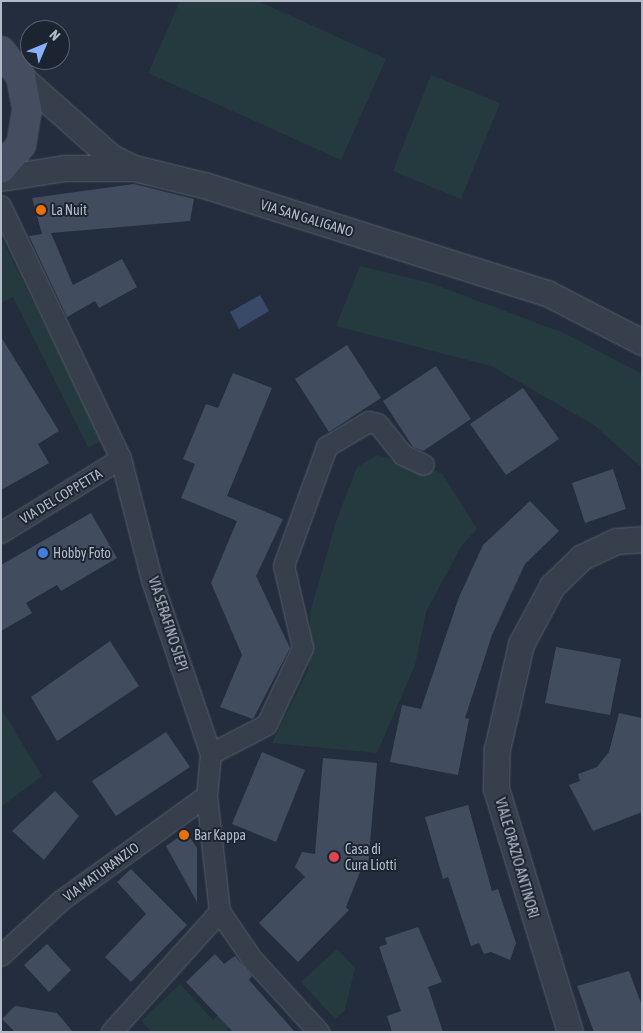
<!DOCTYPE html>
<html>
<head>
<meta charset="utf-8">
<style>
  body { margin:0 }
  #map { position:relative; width:643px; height:1033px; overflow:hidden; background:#232d3d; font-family:"Asap Condensed",sans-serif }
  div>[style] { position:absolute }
  .green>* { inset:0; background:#253a3e }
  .water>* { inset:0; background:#384a67 }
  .building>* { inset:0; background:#414d5f }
  .roads { filter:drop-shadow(0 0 1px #555d6b) drop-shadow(0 0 1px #555d6b) }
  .minor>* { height:20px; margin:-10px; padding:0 10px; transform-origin:10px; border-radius:10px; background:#373f4d }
  .tertiary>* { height:25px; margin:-12.5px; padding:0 12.5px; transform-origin:12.5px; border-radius:12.5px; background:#373f4d }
  .secondary>* { height:28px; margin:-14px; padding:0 14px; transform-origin:14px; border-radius:14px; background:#444e60 }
  .dots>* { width:14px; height:14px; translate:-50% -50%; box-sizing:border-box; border:2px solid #1c2432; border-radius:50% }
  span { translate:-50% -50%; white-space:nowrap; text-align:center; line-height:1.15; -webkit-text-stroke:4px #1c2432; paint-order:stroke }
  .poi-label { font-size:14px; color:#b2bac8 }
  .left { translate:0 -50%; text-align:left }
  .street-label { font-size:14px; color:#b2bac8 }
  .frame { position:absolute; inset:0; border:2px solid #b2bac8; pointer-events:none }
  .north { position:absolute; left:20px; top:20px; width:50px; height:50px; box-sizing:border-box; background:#1c2432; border:1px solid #58606e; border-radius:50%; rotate:45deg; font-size:14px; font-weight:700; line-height:20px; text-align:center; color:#b2bac8 }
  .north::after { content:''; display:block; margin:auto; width:18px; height:22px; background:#86b0fa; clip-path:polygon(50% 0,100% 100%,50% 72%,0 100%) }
</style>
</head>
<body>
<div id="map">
  <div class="green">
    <i style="clip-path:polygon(180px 1px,258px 1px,386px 59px,341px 160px,148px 73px)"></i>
    <i style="clip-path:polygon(431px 75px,500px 103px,461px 199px,393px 171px)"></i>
    <i style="clip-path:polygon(1px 237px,102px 441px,88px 447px,13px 297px,1px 303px)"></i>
    <i style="clip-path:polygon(360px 266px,430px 283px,566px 334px,642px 374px,642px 468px,594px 425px,491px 366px,336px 326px)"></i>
    <i style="clip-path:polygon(377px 455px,442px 473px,477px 529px,462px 545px,426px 612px,415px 665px,377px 753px,272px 743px,309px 668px,310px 613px,336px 522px,357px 467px)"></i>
    <i style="clip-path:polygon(1px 708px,42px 776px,1px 807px)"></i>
    <i style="clip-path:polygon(337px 949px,355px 968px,345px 1010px,335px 1019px,301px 982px)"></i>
    <i style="clip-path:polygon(180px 984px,213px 1020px,233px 1000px,247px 1014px,225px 1032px,152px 1032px,141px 1021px)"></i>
  </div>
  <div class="water">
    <i style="clip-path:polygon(260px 295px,269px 311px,239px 329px,230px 312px)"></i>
  </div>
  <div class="building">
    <i style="clip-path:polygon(134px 184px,194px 199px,190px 221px,51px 233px,73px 285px,122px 259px,137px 287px,99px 308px,95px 301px,67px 317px,29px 236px,42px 234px,32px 198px)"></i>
    <i style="clip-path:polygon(1px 337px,59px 431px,38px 444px,49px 463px,1px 490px)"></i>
    <i style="clip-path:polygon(347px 345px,381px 398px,329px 432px,295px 379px)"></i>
    <i style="clip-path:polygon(436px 366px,471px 419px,423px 451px,413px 447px,383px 401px)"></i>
    <i style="clip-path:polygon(233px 373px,272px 388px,227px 496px,283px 519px,256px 576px,290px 648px,253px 719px,220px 707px,242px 655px,211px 583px,237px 521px,181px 498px,195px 464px,183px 459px,206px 404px,218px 408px)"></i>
    <i style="clip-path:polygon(523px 388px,559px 439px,506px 475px,470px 424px)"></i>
    <i style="clip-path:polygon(613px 469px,626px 509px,585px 523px,572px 483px)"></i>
    <i style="clip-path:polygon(530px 501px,559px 531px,525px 564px,492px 635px,465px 718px,469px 719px,458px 775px,390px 762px,402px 705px,421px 709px,459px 597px,483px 545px)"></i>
    <i style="clip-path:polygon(91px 513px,117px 558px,61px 591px,57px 585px,26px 603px,32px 613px,1px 631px,1px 565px)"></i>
    <i style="clip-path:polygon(110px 641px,139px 686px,57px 741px,31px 697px)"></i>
    <i style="clip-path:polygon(556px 647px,621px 659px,610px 715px,545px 703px)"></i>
    <i style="clip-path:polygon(619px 713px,642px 718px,642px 812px,593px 831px,569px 785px,580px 781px,578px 774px,597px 767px,609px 752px)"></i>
    <i style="clip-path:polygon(166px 732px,190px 767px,116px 816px,92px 781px)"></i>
    <i style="clip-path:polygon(262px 752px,305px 770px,276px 842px,232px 824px)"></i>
    <i style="clip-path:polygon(323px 758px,377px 763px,368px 866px,362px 867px,346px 907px,349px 910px,298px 962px,259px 923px,305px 877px,295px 867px,302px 852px,315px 854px)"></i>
    <i style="clip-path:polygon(55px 791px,79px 816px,44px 860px,12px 831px)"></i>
    <i style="clip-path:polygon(468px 805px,492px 891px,498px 889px,516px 943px,510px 960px,491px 952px,484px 954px,479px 943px,471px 946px,448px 877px,443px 879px,425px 817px)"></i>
    <i style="clip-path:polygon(186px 832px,197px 848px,197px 902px,166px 846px)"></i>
    <i style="clip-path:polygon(131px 869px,187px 925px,131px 982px,105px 957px,146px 914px,117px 882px)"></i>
    <i style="clip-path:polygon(418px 927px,442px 982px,428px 987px,443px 1032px,392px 1032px,387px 1016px,401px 1011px,379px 947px,387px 944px,385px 938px)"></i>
    <i style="clip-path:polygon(47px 944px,71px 970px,49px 992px,24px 965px)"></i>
    <i style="clip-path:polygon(215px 954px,224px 964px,235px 956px,252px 976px,249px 980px,295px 1032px,233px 1032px,186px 982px)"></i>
    <i style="clip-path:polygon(629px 971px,642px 1006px,642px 1032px,594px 1032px,577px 986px)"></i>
    <i style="clip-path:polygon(15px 1006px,57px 1013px,73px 1032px,15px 1032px,2px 1019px)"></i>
  </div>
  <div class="roads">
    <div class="minor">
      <i style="left:1px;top:206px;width:280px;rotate:64.6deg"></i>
      <i style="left:121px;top:459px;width:125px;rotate:75.6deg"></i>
      <i style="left:152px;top:580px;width:184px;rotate:71.3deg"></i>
      <i style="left:211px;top:754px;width:42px;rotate:95.4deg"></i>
      <i style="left:207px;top:796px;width:117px;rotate:83.6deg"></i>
      <i style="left:220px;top:912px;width:58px;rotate:55.5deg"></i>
      <i style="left:253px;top:960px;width:98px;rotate:47.5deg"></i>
      <i style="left:1px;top:533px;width:141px;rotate:-31.7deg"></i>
      <i style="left:211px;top:754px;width:63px;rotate:-27.4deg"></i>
      <i style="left:267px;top:725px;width:85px;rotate:-64.9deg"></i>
      <i style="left:303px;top:648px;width:84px;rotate:-103deg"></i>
      <i style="left:284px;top:566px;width:127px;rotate:-70.1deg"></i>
      <i style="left:327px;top:447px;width:49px;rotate:-30.8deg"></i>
      <i style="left:369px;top:422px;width:9px;rotate:13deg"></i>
      <i style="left:378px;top:424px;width:40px;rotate:51deg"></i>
      <i style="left:403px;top:455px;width:23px;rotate:25deg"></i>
      <i style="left:1px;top:956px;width:81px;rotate:-42.5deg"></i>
      <i style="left:61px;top:901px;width:180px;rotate:-35.7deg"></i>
      <i style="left:112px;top:1032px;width:161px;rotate:-48deg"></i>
    </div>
    <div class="tertiary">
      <i style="left:21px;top:77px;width:120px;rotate:41.6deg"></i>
      <i style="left:111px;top:157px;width:25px;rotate:26deg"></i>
      <i style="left:134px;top:168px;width:72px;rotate:13.7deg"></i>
      <i style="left:204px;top:185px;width:360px;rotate:17.5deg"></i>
      <i style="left:547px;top:293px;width:107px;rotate:27.3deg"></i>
      <i style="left:1px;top:178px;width:64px;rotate:-9deg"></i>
      <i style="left:64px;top:168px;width:67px"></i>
      <i style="left:570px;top:1032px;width:255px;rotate:-106.9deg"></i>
      <i style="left:496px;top:788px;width:39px;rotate:-89deg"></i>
      <i style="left:497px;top:749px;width:108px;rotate:-77.1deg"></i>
      <i style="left:521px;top:644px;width:66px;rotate:-61.9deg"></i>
      <i style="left:552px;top:586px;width:42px;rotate:-44deg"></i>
      <i style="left:582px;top:557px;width:38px;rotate:-25deg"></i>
      <i style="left:616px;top:541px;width:26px;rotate:-4deg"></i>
    </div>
    <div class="secondary">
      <i style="left:1px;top:51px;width:33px;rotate:52deg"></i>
      <i style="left:21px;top:77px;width:33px;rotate:79deg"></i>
      <i style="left:27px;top:109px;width:36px;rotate:99deg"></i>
      <i style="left:21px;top:145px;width:31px;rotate:130deg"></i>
    </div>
  </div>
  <div class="dots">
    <i style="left:41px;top:210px;background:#e8710a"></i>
    <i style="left:43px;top:553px;background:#3f7fe0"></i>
    <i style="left:184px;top:835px;background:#e8710a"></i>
    <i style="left:334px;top:857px;background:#e0444e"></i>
  </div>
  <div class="poi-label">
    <span class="left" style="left:51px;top:210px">La Nuit</span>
    <span class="left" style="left:53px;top:553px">Hobby Foto</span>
    <span class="left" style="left:194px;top:835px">Bar Kappa</span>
    <span class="left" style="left:345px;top:857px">Casa di<br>Cura Liotti</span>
  </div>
  <div class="street-label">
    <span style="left:307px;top:218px;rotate:17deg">VIA SAN GALIGANO</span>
    <span style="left:61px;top:496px;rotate:-31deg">VIA DEL COPPETTA</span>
    <span style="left:168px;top:624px;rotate:72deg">VIA SERAFINO SIEPI</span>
    <span style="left:517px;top:858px;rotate:74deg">VIALE ORAZIO ANTINORI</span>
    <span style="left:101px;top:872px;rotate:-36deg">VIA MATURANZIO</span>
  </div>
  <div class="frame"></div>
  <div class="north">N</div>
</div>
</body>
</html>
